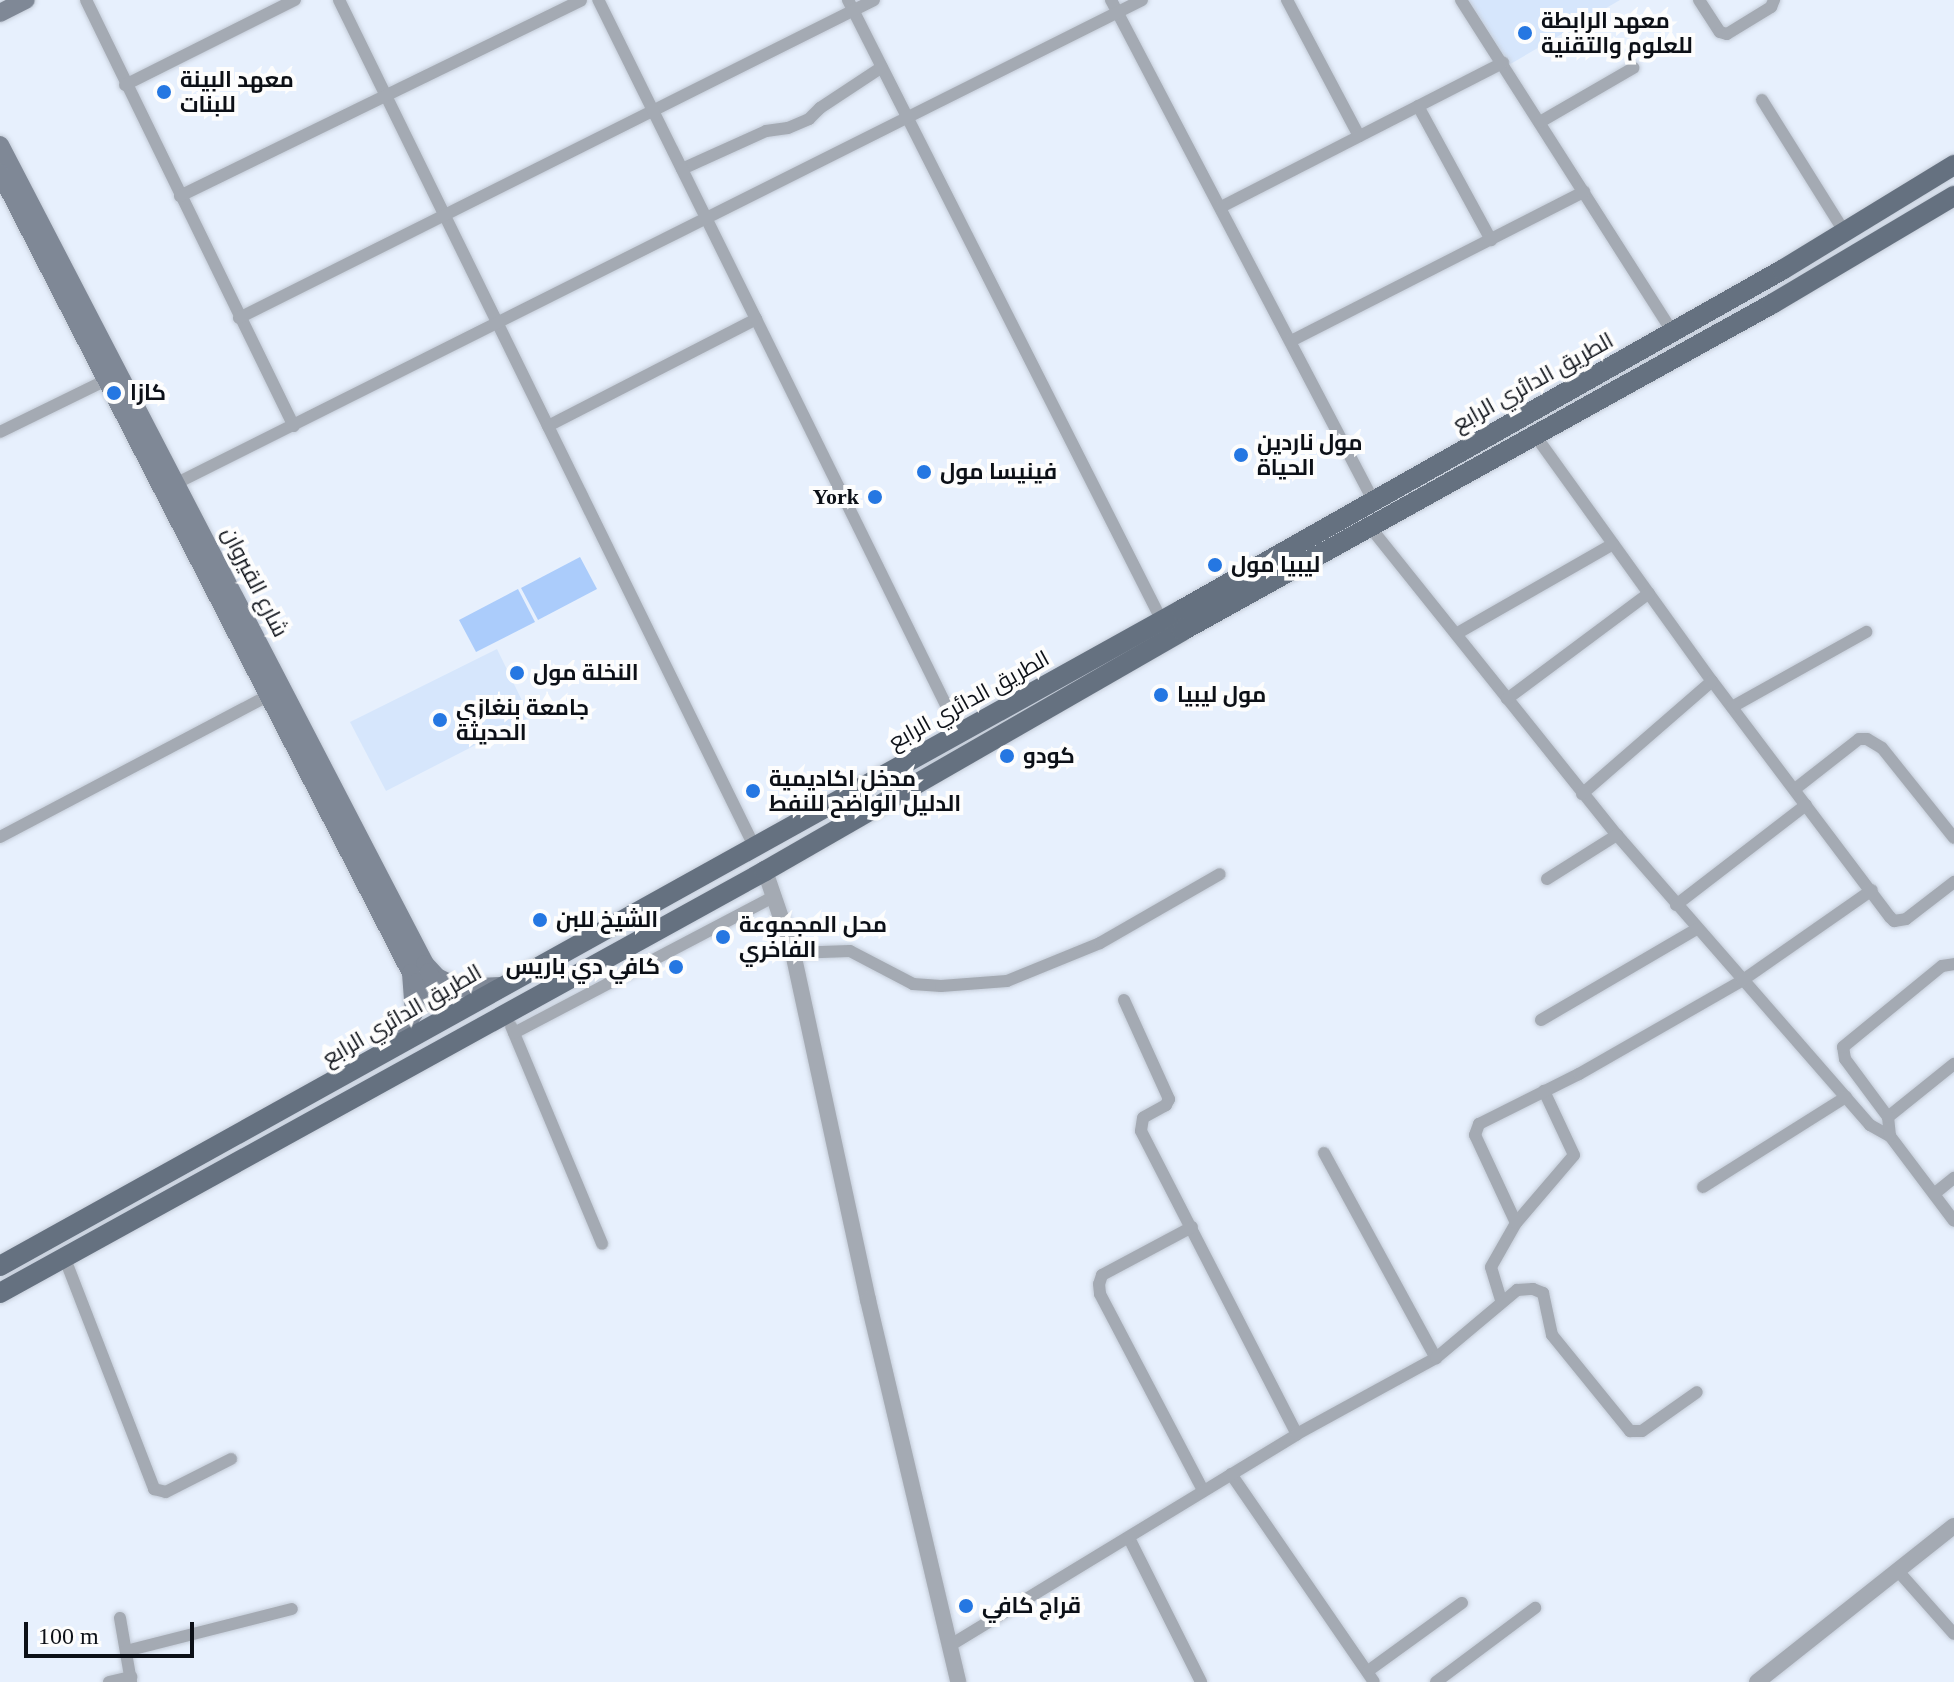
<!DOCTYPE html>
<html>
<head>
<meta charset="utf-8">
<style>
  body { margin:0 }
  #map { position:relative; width:1954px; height:1682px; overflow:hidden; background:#e7f0fd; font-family:"Times New Roman",Cairo,serif }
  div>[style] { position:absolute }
  .built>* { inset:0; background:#d6e6fc }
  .green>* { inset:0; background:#abccfb }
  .roads { filter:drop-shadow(0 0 2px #c4ccd8) drop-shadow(0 0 2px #c4ccd8) }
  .minor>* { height:12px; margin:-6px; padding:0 6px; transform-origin:6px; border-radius:6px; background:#a4aab3 }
  .tertiary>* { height:16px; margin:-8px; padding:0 8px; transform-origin:8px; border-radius:8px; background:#a4aab3 }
  .secondary>* { height:18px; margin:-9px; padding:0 9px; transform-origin:9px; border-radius:9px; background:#7f8896 }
  .primary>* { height:20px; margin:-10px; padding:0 10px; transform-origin:10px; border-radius:10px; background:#657180 }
  .dots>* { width:22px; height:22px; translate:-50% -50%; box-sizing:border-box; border:4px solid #fdfdfd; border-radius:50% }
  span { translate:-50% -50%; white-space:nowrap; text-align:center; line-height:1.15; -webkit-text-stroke:8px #fdfdfd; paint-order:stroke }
  .poi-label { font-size:22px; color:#0c1017; font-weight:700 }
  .left { translate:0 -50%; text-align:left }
  .right { translate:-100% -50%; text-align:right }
  .street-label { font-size:22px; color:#0c1017 }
  .scale { position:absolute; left:24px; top:1622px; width:170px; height:36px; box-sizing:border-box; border:4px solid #0c1017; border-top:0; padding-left:10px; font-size:24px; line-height:28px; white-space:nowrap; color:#0c1017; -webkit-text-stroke:6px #fdfdfd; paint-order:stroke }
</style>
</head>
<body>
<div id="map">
  <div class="built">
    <i style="clip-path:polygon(1466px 0,1620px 0,1507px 66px)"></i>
    <i style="clip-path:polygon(497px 649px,530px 717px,386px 791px,350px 722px)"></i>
  </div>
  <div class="green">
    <i style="clip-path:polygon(580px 557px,597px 589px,538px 620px,521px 588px)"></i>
    <i style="clip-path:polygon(518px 589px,535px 622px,476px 652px,459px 620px)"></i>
  </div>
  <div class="roads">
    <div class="minor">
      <i style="left:86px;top:0;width:474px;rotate:64deg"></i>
      <i style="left:339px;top:0;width:945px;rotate:63.87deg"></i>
      <i style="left:848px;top:0;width:696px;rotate:63.18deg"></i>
      <i style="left:1111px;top:0;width:564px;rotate:62.35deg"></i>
      <i style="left:1287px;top:0;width:154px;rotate:62.1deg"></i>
      <i style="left:1461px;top:0;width:393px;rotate:57.5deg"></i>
      <i style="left:1699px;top:0;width:38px;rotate:57deg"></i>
      <i style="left:1720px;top:32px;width:7px;rotate:16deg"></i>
      <i style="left:1727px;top:34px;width:52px;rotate:-31.5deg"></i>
      <i style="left:1771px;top:7px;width:8px;rotate:-67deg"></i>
      <i style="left:125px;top:85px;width:190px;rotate:-26.6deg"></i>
      <i style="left:1762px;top:100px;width:157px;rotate:58deg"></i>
      <i style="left:1418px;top:106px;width:153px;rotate:61.4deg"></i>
      <i style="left:1540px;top:122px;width:108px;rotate:-30.1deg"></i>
      <i style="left:682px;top:169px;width:92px;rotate:-24.3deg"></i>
      <i style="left:766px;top:131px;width:22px;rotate:-8deg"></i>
      <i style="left:788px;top:128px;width:23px;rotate:-23deg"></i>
      <i style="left:809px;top:119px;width:16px;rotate:-45deg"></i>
      <i style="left:820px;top:108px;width:74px;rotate:-33.5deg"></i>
      <i style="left:180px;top:196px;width:446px;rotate:-26deg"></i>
      <i style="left:1221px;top:207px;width:317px;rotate:-27.1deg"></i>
      <i style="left:239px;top:318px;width:710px;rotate:-26.6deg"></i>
      <i style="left:756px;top:319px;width:460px;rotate:63.8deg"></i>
      <i style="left:1291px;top:341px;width:329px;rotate:-27deg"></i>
      <i style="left:548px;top:426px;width:234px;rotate:-27.2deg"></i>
      <i style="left:756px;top:319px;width:356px;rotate:-116.3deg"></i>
      <i style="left:0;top:432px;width:120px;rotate:-26.1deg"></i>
      <i style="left:1535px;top:435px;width:303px;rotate:54.3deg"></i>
      <i style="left:1712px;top:681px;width:296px;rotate:53deg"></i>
      <i style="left:1890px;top:917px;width:6px;rotate:45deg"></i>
      <i style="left:1894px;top:921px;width:12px;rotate:-9deg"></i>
      <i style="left:1906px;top:919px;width:61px;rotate:-37.6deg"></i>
      <i style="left:177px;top:483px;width:1079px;rotate:-26.59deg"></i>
      <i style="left:1370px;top:527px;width:395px;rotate:51.3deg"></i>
      <i style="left:1617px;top:835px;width:385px;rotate:48.9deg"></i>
      <i style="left:1870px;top:1125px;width:23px;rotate:29deg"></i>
      <i style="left:1890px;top:1136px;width:106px;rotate:53deg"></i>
      <i style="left:1456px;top:634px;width:181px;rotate:-29.8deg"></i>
      <i style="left:1507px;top:699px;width:177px;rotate:-36.7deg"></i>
      <i style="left:1732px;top:707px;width:154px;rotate:-29.2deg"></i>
      <i style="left:1795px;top:789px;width:81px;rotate:-38deg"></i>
      <i style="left:1859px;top:739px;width:8px"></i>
      <i style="left:1867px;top:739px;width:17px;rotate:31deg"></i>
      <i style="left:1882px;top:748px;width:115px;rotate:51.3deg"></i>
      <i style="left:1582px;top:794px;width:172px;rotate:-41deg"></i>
      <i style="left:0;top:837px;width:309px;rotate:-27.8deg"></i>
      <i style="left:1547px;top:879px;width:83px;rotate:-32.2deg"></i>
      <i style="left:1676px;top:905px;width:164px;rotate:-37.6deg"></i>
      <i style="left:793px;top:953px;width:57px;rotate:-2deg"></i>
      <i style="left:850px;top:951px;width:71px;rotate:27.6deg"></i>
      <i style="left:913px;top:984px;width:28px;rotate:4deg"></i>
      <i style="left:941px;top:986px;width:66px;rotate:-4.3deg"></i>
      <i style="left:1007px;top:981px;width:100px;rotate:-22.2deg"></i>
      <i style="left:1100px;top:943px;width:138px;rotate:-29.9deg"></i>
      <i style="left:1124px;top:1000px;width:109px;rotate:65.6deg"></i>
      <i style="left:1169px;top:1099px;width:7px;rotate:117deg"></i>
      <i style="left:1166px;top:1105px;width:26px;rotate:151deg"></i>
      <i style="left:1143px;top:1118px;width:13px;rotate:99deg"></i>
      <i style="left:1141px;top:1131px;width:341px;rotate:62.8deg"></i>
      <i style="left:1541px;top:1020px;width:181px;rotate:-30.3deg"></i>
      <i style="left:511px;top:1026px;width:236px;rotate:67.3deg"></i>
      <i style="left:514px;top:1033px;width:295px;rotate:-27.7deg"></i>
      <i style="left:1888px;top:1117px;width:85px;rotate:-38.8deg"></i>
      <i style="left:1890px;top:1136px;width:19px;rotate:-96deg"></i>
      <i style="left:1888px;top:1117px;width:72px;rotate:-126.6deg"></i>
      <i style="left:1845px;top:1059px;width:12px;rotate:-99deg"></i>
      <i style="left:1843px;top:1047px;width:128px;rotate:-39.3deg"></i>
      <i style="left:1942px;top:966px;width:12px;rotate:-9deg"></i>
      <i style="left:1324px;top:1153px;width:234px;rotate:61.4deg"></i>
      <i style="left:1703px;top:1187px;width:169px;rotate:-32.2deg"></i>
      <i style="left:1934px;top:1194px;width:26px;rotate:-39deg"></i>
      <i style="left:1516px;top:1223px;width:89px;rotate:-49.5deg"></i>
      <i style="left:1574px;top:1155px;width:71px;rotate:-115.1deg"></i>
      <i style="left:1192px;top:1227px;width:102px;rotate:151.9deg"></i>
      <i style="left:1102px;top:1275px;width:9px;rotate:108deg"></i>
      <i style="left:1099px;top:1284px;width:10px;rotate:84deg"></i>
      <i style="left:1100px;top:1294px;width:221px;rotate:62.3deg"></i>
      <i style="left:65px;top:1259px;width:247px;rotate:68.8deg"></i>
      <i style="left:154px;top:1489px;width:12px;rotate:14deg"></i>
      <i style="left:166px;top:1492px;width:73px;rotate:-26.9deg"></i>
      <i style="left:1501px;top:1300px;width:34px;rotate:-107deg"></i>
      <i style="left:1491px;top:1267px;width:51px;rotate:-60.4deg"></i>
      <i style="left:1516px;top:1223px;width:97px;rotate:-115deg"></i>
      <i style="left:1475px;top:1135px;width:12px;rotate:-70deg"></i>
      <i style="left:1479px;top:1124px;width:112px;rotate:-26.6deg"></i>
      <i style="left:1579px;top:1074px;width:189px;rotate:-29.8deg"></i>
      <i style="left:1743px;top:980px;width:157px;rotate:-34.9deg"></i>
      <i style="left:1231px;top:1474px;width:252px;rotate:55.5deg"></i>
      <i style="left:1129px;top:1538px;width:161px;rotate:63.4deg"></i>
      <i style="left:1898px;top:1571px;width:84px;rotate:48.4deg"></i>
      <i style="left:120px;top:1618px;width:65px;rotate:80.2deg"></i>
      <i style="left:949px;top:1646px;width:407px;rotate:-31.3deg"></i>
      <i style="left:1297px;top:1434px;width:158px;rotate:-28.7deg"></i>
      <i style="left:1436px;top:1358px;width:106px;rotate:-40deg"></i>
      <i style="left:1517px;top:1290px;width:16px;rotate:-4deg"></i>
      <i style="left:1533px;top:1289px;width:11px;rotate:22deg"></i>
      <i style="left:1543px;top:1293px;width:43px;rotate:77.9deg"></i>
      <i style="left:1552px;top:1335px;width:124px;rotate:50.9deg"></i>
      <i style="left:1630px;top:1431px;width:12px"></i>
      <i style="left:1642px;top:1431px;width:67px;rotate:-35.3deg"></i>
      <i style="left:126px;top:1651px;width:171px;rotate:-14.2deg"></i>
      <i style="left:1368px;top:1671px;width:116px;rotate:-35.9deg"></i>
      <i style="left:109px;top:1682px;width:23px;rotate:-13deg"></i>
      <i style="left:1436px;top:1682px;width:124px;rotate:-36.8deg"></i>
    </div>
    <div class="tertiary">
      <i style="left:765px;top:871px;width:87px;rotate:71.1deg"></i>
      <i style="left:793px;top:953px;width:355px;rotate:77.8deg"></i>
      <i style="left:868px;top:1300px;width:392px;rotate:76.7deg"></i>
      <i style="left:1757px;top:1682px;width:251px;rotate:-38.4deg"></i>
    </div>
    <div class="secondary">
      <i style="left:0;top:13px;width:29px;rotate:-27deg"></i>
      <i style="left:0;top:145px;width:923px;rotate:62.57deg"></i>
      <i style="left:425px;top:964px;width:18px;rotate:47deg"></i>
      <i style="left:437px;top:977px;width:25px;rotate:26deg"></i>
      <i style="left:460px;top:988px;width:40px;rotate:-2.9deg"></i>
      <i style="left:0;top:173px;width:899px;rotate:62.81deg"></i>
      <i style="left:411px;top:973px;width:40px;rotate:85.7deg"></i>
      <i style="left:414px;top:1013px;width:42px;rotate:125.2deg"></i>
      <i style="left:417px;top:982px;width:23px;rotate:65deg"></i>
      <i style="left:427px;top:1003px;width:10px;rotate:6deg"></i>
      <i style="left:437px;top:1004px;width:9px;rotate:-63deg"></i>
      <i style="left:441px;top:996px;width:27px;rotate:-117deg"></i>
    </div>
    <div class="primary">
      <i style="left:0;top:1266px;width:1351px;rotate:-29.05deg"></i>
      <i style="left:1181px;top:610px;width:691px;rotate:-29.5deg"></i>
      <i style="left:1782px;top:270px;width:202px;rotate:-31.4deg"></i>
      <i style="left:0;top:1293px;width:874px;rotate:-28.88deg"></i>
      <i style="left:765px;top:871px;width:481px;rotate:-29.9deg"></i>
      <i style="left:1182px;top:631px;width:675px;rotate:-29deg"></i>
      <i style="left:1772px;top:304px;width:212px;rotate:-30.7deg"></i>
    </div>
  </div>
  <div class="dots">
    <i style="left:1525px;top:33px;background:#2577e2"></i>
    <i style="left:164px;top:92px;background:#2577e2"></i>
    <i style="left:114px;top:393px;background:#2577e2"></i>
    <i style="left:1241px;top:455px;background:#2577e2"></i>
    <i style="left:924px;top:472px;background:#2577e2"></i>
    <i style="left:875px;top:497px;background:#2577e2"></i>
    <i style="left:1215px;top:565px;background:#2577e2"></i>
    <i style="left:517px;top:673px;background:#2577e2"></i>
    <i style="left:1161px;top:695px;background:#2577e2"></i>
    <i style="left:440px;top:720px;background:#2577e2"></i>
    <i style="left:1007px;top:756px;background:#2577e2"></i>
    <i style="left:753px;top:791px;background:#2577e2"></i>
    <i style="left:540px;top:920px;background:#2577e2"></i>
    <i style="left:723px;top:937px;background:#2577e2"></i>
    <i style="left:676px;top:967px;background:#2577e2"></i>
    <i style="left:966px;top:1606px;background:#2577e2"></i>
  </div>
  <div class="poi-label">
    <span class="left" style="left:1541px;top:33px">معهد الرابطة<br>للعلوم والتقنية</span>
    <span class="left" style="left:180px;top:92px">معهد البينة<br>للبنات</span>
    <span class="left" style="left:130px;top:393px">كازا</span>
    <span class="left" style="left:1257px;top:455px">مول ناردين<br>الحياة</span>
    <span class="left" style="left:940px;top:472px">فينيسا مول</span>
    <span class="right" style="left:859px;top:497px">York</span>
    <span class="left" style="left:1231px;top:565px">ليبيا مول</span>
    <span class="left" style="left:533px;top:673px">النخلة مول</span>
    <span class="left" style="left:1177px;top:695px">مول ليبيا</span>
    <span class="left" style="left:456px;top:720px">جامعة بنغازي<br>الحديثة</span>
    <span class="left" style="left:1023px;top:756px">كودو</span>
    <span class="left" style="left:769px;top:791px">مدخل اكاديمية<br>الدليل الواضح للنفط</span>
    <span class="left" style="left:556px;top:920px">الشيخ للبن</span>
    <span class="left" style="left:739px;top:937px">محل المجموعة<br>الفاخري</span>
    <span class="right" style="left:660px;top:967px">كافي دي باريس</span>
    <span class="left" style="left:982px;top:1606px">قراج كافي</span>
  </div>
  <div class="street-label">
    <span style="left:1533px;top:382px;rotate:-29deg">الطريق الدائري الرابع</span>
    <span style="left:255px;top:582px;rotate:63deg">شارع القيروان</span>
    <span style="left:969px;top:700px;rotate:-29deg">الطريق الدائري الرابع</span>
    <span style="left:402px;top:1015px;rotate:-30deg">الطريق الدائري الرابع</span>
  </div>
  <div class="scale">100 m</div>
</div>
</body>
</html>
